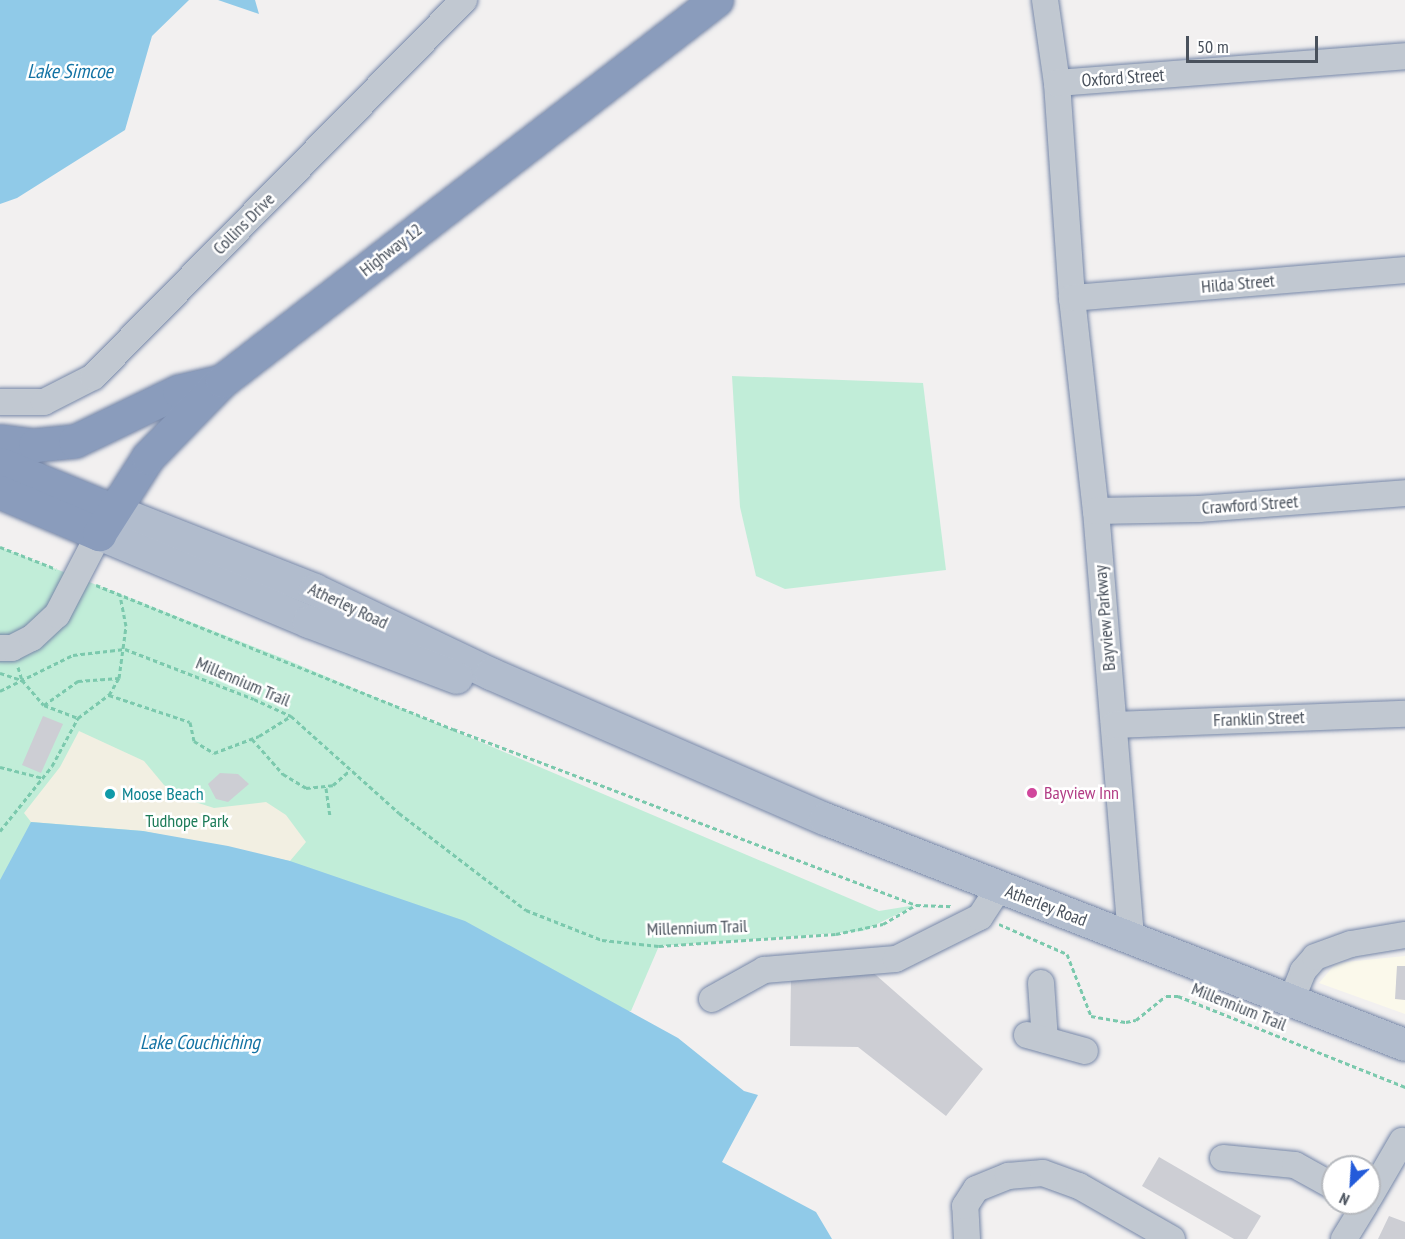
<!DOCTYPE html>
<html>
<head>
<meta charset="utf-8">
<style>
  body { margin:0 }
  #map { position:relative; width:1405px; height:1239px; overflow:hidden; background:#f2f0f0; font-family:"PT Sans Narrow",sans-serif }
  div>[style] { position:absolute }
  .commercial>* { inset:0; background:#fbf9eb }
  .green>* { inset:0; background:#c1edd8 }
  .sand>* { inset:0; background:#f2efe2 }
  .water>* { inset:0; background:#90cae8 }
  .building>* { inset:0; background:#cdced4 }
  .path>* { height:3px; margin-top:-1.5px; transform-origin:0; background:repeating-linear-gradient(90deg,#7bc9ad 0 4.5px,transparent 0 7.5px) }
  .roads { filter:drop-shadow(0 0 2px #7687a8) drop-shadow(0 0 2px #7687a8) }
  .minor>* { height:26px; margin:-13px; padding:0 13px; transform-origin:13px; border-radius:13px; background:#c1c8d1 }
  .major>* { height:32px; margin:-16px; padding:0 16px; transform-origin:16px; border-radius:16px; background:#b1bccd }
  .highway>* { height:33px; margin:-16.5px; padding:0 16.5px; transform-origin:16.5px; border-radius:16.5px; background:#8a9cbc }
  .dots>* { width:16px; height:16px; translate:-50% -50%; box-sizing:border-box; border:3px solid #fff; border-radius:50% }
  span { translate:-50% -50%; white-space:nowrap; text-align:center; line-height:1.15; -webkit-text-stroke:5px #fff; paint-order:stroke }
  .street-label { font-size:18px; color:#49515c }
  .hotel-label { font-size:18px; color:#b23c85 }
  .left { translate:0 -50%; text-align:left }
  .culture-label { font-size:18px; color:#0d838f }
  .park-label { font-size:18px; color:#1c7b58 }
  .water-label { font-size:20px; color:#1473a4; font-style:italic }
  .north { position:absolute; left:1321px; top:1155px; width:60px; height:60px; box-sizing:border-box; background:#fff; border:2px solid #b6b9be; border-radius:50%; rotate:205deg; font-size:16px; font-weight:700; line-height:24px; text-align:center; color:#49515c }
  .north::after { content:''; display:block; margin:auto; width:21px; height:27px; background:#235bda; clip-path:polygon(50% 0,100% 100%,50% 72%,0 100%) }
  .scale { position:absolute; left:1186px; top:36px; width:132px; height:27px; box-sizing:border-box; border:3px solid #49515c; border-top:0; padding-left:8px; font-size:18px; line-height:21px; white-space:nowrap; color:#49515c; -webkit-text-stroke:4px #fff; paint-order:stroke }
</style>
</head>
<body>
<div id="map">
  <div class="commercial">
    <i style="clip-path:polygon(1405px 956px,1405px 1014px,1319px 983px,1336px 963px)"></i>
  </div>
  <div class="green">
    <i style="clip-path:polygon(732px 376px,923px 383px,946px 570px,785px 589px,756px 576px,740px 507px)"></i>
    <i style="clip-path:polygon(0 547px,285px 659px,879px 911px,916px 905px,863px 931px,659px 946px,631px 1011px,218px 1007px,0 927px)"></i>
  </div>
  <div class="sand">
    <i style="clip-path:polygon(79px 731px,144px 761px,164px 785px,192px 801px,214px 808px,266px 802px,286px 815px,306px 842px,290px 861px,143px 831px,31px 822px,24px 813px,60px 767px)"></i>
  </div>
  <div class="water">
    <i style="clip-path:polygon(0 0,189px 0,152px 36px,125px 130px,17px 198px,0 204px)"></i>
    <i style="clip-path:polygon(218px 0,255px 0,259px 14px)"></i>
    <i style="clip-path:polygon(31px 822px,143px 831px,228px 846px,290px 861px,465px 921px,678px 1038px,744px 1091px,758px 1095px,722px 1162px,816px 1212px,832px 1239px,0 1239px,0 880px)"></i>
  </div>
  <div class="building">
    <i style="clip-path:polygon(43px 716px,63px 724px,41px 773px,22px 765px)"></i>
    <i style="clip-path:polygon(220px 773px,238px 774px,249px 784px,228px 802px,216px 799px,208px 784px)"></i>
    <i style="clip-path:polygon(1397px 966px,1405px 966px,1405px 1000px,1395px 999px)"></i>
    <i style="clip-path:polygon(869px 969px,983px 1069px,946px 1116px,858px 1047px,790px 1046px,791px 977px)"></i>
    <i style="clip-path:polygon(1159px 1157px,1261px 1216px,1247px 1239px,1234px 1239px,1142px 1186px)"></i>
    <i style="clip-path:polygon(1389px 1216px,1405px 1222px,1405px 1239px,1378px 1239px)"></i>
  </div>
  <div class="path">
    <i style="left:0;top:547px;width:60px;rotate:21.4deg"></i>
    <i style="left:96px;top:585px;width:385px;rotate:22deg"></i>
    <i style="left:453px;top:729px;width:495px;rotate:20.8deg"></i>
    <i style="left:18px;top:667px;width:14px;rotate:73deg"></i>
    <i style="left:22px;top:680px;width:33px;rotate:49deg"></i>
    <i style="left:44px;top:705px;width:36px;rotate:21deg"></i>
    <i style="left:0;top:673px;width:23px;rotate:18deg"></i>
    <i style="left:0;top:691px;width:81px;rotate:-26.3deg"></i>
    <i style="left:73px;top:655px;width:52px;rotate:-6.6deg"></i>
    <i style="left:125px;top:649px;width:138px;rotate:21.2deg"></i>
    <i style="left:254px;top:699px;width:41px;rotate:24.7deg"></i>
    <i style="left:291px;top:716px;width:145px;rotate:41.9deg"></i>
    <i style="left:399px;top:813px;width:160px;rotate:37.4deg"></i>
    <i style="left:526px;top:910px;width:82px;rotate:21.5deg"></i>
    <i style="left:602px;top:940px;width:57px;rotate:6deg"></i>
    <i style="left:659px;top:946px;width:177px;rotate:-3.9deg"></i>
    <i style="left:836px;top:934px;width:48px;rotate:-12deg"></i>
    <i style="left:883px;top:924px;width:38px;rotate:-30deg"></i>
    <i style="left:916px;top:905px;width:37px;rotate:2deg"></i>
    <i style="left:109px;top:695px;width:85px;rotate:18.4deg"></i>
    <i style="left:190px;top:722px;width:19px;rotate:78deg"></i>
    <i style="left:194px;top:741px;width:23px;rotate:31deg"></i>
    <i style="left:214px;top:753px;width:48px;rotate:-20.7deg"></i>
    <i style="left:259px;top:736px;width:38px;rotate:-32deg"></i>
    <i style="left:44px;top:705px;width:42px;rotate:-35.2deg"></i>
    <i style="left:78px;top:681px;width:41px;rotate:-4.2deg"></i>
    <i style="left:252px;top:739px;width:47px;rotate:48.5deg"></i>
    <i style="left:283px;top:774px;width:27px;rotate:31deg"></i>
    <i style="left:306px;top:788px;width:27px;rotate:-6deg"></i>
    <i style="left:333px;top:785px;width:23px;rotate:-41deg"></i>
    <i style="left:0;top:767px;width:44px;rotate:14.3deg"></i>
    <i style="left:326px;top:788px;width:29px;rotate:82deg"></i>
    <i style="left:0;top:831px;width:83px;rotate:-51.3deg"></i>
    <i style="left:52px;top:766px;width:55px;rotate:-61.6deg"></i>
    <i style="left:78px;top:718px;width:39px;rotate:-37deg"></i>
    <i style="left:109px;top:695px;width:20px;rotate:-60deg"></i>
    <i style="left:119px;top:678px;width:52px;rotate:-82.3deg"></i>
    <i style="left:126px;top:626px;width:33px;rotate:-101deg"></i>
    <i style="left:999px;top:924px;width:74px;rotate:23.8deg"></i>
    <i style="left:1067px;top:954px;width:66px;rotate:68.8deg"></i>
    <i style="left:1091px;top:1016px;width:36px;rotate:10deg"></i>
    <i style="left:1126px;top:1022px;width:10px;rotate:-11deg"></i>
    <i style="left:1136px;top:1020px;width:38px;rotate:-39deg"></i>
    <i style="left:1166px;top:996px;width:12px"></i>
    <i style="left:1178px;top:996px;width:245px;rotate:21.8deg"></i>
  </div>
  <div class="roads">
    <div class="minor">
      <i style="left:1045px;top:0;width:84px;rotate:81.8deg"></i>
      <i style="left:1057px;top:83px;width:216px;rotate:86deg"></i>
      <i style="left:1072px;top:298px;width:214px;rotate:83.6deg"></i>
      <i style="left:1096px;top:511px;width:429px;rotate:85.3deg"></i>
      <i style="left:1057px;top:83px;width:349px;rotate:-4.4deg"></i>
      <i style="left:1072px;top:298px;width:334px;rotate:-4.8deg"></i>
      <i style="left:0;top:402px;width:44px"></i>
      <i style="left:44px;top:402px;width:55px;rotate:-27deg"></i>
      <i style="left:93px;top:377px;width:529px;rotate:-45.46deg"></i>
      <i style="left:1096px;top:511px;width:103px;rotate:-1.1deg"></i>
      <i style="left:1199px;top:509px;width:207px;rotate:-4.4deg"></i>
      <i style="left:0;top:648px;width:12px"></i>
      <i style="left:12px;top:648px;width:22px;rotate:-27deg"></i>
      <i style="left:32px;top:638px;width:34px;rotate:-43deg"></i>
      <i style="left:57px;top:615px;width:91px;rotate:-62.6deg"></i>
      <i style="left:1114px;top:725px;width:291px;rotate:-2.2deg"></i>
      <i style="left:1041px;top:983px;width:57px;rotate:86deg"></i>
      <i style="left:712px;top:999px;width:60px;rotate:-29.1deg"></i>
      <i style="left:764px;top:970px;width:132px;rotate:-4.8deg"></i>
      <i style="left:896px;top:959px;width:94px;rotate:-26.6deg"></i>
      <i style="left:980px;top:917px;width:35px;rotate:-57deg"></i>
      <i style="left:1291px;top:1001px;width:32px;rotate:-68deg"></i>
      <i style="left:1303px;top:971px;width:18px;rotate:-49deg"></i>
      <i style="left:1315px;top:957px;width:38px;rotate:-20deg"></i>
      <i style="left:1351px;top:944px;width:55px;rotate:-9.5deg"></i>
      <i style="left:1027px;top:1035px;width:60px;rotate:15.4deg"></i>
      <i style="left:1223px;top:1158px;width:72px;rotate:5.6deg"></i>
      <i style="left:1295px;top:1165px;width:43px;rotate:28.9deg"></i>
      <i style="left:1369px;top:1198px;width:66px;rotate:-59.9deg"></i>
      <i style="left:967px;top:1239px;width:33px;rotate:-93deg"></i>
      <i style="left:965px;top:1206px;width:20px;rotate:-57deg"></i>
      <i style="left:976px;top:1189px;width:35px;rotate:-22deg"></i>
      <i style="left:1008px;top:1176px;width:35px;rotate:-5deg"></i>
      <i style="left:1043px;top:1173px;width:38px;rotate:20deg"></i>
      <i style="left:1079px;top:1186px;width:107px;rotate:29.7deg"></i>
      <i style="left:1344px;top:1239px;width:42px;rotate:-58.6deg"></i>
    </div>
    <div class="major">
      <i style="left:112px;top:510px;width:218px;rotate:21.5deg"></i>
      <i style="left:315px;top:590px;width:195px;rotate:25.5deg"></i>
      <i style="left:491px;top:674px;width:364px;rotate:23.5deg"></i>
      <i style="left:825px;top:819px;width:622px;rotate:21.29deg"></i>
      <i style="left:99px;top:534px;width:228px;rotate:22.7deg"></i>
      <i style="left:309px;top:622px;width:158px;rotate:20.7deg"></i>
    </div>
    <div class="highway">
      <i style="left:0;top:441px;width:35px;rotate:7deg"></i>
      <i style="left:35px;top:445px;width:40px;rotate:-5.7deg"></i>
      <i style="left:75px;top:441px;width:115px;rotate:-25.7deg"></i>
      <i style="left:179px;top:391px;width:44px;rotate:-13.1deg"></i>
      <i style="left:0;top:464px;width:121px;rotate:22.3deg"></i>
      <i style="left:0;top:492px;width:108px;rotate:23deg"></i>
      <i style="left:99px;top:534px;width:91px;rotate:-57.5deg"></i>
      <i style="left:148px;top:457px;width:106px;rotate:-45.8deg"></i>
      <i style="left:222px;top:381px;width:624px;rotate:-37.64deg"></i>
    </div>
  </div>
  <div class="dots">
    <i style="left:1032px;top:793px;background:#d1479c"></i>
    <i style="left:110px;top:794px;background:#0f9aa8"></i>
  </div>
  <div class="street-label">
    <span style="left:1123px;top:78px;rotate:-4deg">Oxford Street</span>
    <span style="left:244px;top:224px;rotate:-45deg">Collins Drive</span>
    <span style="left:391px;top:250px;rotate:-38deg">Highway 12</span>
    <span style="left:1238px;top:284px;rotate:-5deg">Hilda Street</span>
    <span style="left:1250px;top:505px;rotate:-4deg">Crawford Street</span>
    <span style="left:348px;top:606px;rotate:25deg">Atherley Road</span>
    <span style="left:1105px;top:618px;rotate:-95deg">Bayview Parkway</span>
    <span style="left:243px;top:682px;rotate:23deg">Millennium Trail</span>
    <span style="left:1259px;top:719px;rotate:-2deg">Franklin Street</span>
    <span style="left:1046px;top:906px;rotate:21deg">Atherley Road</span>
    <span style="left:697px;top:928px;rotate:-2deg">Millennium Trail</span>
    <span style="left:1239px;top:1007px;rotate:22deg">Millennium Trail</span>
  </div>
  <div class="hotel-label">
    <span class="left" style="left:1044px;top:793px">Bayview Inn</span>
  </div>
  <div class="culture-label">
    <span class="left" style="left:122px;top:794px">Moose Beach</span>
  </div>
  <div class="park-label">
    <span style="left:187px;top:821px">Tudhope Park</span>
  </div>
  <div class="water-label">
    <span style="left:70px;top:71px">Lake Simcoe</span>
    <span style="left:200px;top:1042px">Lake Couchiching</span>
  </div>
  <div class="north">N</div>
  <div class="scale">50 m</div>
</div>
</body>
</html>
